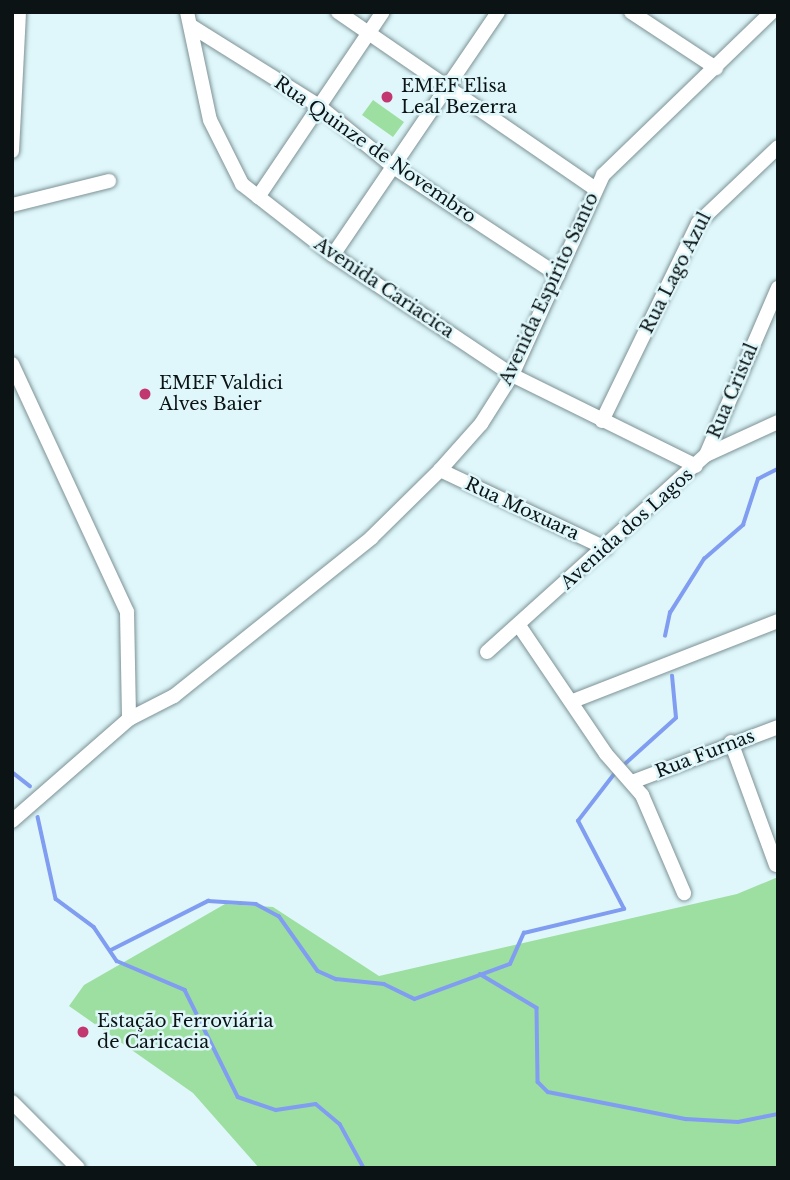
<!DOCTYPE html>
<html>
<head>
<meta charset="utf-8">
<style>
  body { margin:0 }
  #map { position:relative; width:790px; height:1180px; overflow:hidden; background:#dff7fa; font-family:"Libre Baskerville",serif }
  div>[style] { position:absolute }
  .green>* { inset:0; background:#9ddfa0 }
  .stream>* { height:3.5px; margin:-1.75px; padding:0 1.75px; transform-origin:1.75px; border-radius:1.75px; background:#809df1 }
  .roads { filter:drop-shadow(0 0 2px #7d9296) drop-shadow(0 0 2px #7d9296) }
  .minor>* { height:14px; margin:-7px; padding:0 7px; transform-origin:7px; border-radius:7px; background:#fff }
  .dots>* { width:19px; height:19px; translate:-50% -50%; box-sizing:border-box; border:4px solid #dff7fa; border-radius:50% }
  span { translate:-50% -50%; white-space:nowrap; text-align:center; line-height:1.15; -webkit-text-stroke:5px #dff7fa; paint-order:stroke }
  .poi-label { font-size:18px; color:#0b1314 }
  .left { translate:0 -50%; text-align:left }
  .street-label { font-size:18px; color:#0b1314 }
  .frame { position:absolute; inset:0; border:14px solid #0b1314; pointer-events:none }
</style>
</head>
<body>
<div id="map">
  <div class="green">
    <i style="clip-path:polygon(373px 100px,404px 122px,393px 137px,362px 115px)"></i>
    <i style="clip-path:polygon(778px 877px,778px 1168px,259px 1168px,193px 1093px,69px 1006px,84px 985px,225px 904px,273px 907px,379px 976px,737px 894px)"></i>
  </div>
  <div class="stream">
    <i style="left:665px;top:636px;width:24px;rotate:-78deg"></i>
    <i style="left:670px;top:613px;width:64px;rotate:-57.8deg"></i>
    <i style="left:704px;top:559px;width:52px;rotate:-41.1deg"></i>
    <i style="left:743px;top:525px;width:48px;rotate:-71.9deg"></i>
    <i style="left:758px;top:479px;width:22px;rotate:-27deg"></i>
    <i style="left:626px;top:763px;width:67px;rotate:-42deg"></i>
    <i style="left:676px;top:718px;width:42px;rotate:-95.4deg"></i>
    <i style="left:12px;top:772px;width:23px;rotate:38deg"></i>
    <i style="left:38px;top:817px;width:84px;rotate:77.6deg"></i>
    <i style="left:56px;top:899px;width:47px;rotate:36.4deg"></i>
    <i style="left:94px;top:927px;width:41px;rotate:55.9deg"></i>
    <i style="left:117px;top:961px;width:74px;rotate:23.1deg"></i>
    <i style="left:185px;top:990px;width:119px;rotate:63.6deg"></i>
    <i style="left:238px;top:1097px;width:40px;rotate:18.9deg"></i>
    <i style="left:276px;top:1110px;width:40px;rotate:-8.5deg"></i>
    <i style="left:316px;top:1104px;width:31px;rotate:40deg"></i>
    <i style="left:340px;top:1124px;width:50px;rotate:61.4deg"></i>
    <i style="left:111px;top:950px;width:109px;rotate:-26.8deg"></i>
    <i style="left:208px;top:901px;width:48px;rotate:3.6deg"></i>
    <i style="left:256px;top:904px;width:26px;rotate:28deg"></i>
    <i style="left:279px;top:916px;width:67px;rotate:54.7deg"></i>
    <i style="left:318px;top:971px;width:20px;rotate:24deg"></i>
    <i style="left:336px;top:979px;width:48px;rotate:5.9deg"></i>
    <i style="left:384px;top:984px;width:34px;rotate:26deg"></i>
    <i style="left:415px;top:999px;width:101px;rotate:-20.2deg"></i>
    <i style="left:510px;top:964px;width:34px;rotate:-66deg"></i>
    <i style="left:524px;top:933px;width:103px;rotate:-13.5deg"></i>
    <i style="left:624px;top:909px;width:99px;rotate:-117.6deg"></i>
    <i style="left:578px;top:821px;width:61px;rotate:-52.4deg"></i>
    <i style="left:480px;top:974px;width:66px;rotate:30.8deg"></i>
    <i style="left:537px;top:1008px;width:74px;rotate:89.2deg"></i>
    <i style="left:538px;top:1082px;width:14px;rotate:45deg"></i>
    <i style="left:548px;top:1092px;width:141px;rotate:11.1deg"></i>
    <i style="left:686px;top:1119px;width:52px;rotate:3.3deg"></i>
    <i style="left:738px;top:1122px;width:41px;rotate:-11.3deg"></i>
  </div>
  <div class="roads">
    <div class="minor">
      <i style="left:187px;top:12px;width:110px;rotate:78deg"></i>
      <i style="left:210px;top:120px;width:72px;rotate:63.4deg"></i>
      <i style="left:242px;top:184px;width:115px;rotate:38deg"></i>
      <i style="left:333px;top:255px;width:216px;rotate:33.8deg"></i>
      <i style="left:512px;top:375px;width:205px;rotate:26.3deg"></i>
      <i style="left:338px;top:12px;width:311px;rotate:34.5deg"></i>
      <i style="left:631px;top:12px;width:102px;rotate:33.4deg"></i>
      <i style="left:191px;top:26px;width:151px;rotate:32deg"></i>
      <i style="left:319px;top:106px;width:98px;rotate:39.2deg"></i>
      <i style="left:395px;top:168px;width:195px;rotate:33.3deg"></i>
      <i style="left:12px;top:151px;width:139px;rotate:-87.1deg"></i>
      <i style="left:258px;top:197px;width:223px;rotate:-56deg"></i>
      <i style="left:12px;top:205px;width:100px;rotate:-13.9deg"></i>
      <i style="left:333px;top:255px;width:294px;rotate:-55.8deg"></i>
      <i style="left:12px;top:364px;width:273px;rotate:65.1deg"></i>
      <i style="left:127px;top:612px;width:107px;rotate:88.9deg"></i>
      <i style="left:602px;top:421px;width:220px;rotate:-64.1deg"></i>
      <i style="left:698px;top:223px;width:110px;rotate:-43.5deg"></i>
      <i style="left:706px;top:455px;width:182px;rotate:-66.7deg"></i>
      <i style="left:440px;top:470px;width:183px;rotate:25.3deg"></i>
      <i style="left:520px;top:627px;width:153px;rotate:55.9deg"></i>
      <i style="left:606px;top:754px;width:55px;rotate:48.7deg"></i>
      <i style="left:642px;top:795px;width:107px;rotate:66.8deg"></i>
      <i style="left:487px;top:652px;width:295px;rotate:-42deg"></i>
      <i style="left:706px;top:455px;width:79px;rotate:-24.6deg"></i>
      <i style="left:573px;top:701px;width:220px;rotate:-21.3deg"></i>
      <i style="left:731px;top:742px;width:131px;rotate:69.9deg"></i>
      <i style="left:632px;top:782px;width:156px;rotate:-20.6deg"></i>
      <i style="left:12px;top:821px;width:155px;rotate:-41.1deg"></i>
      <i style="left:129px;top:719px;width:51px;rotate:-27.1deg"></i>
      <i style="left:174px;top:696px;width:253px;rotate:-38.7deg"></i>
      <i style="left:371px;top:538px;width:97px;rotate:-44.6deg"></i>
      <i style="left:440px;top:470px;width:62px;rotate:-48.3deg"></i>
      <i style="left:481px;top:424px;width:58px;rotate:-57.7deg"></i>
      <i style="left:512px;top:375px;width:220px;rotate:-65.5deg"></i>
      <i style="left:603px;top:175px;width:235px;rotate:-44deg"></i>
      <i style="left:12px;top:1102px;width:93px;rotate:45deg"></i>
    </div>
  </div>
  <div class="dots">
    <i style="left:387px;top:97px;background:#c2376f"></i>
    <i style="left:145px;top:394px;background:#c2376f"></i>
    <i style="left:83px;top:1032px;background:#c2376f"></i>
  </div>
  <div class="poi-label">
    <span class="left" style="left:401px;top:97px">EMEF Elisa<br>Leal Bezerra</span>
    <span class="left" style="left:159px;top:394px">EMEF Valdici<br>Alves Baier</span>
    <span class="left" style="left:97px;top:1032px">Estação Ferroviária<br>de Caricacia</span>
  </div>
  <div class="street-label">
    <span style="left:375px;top:150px;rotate:35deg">Rua Quinze de Novembro</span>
    <span style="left:676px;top:273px;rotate:-63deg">Rua Lago Azul</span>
    <span style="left:384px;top:288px;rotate:34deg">Avenida Cariacica</span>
    <span style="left:549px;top:289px;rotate:-65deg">Avenida Espírito Santo</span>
    <span style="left:733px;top:391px;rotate:-67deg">Rua Cristal</span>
    <span style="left:522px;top:509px;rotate:25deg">Rua Moxuara</span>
    <span style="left:627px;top:529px;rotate:-42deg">Avenida dos Lagos</span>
    <span style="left:705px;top:754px;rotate:-21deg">Rua Furnas</span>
  </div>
  <div class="frame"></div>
</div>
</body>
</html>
